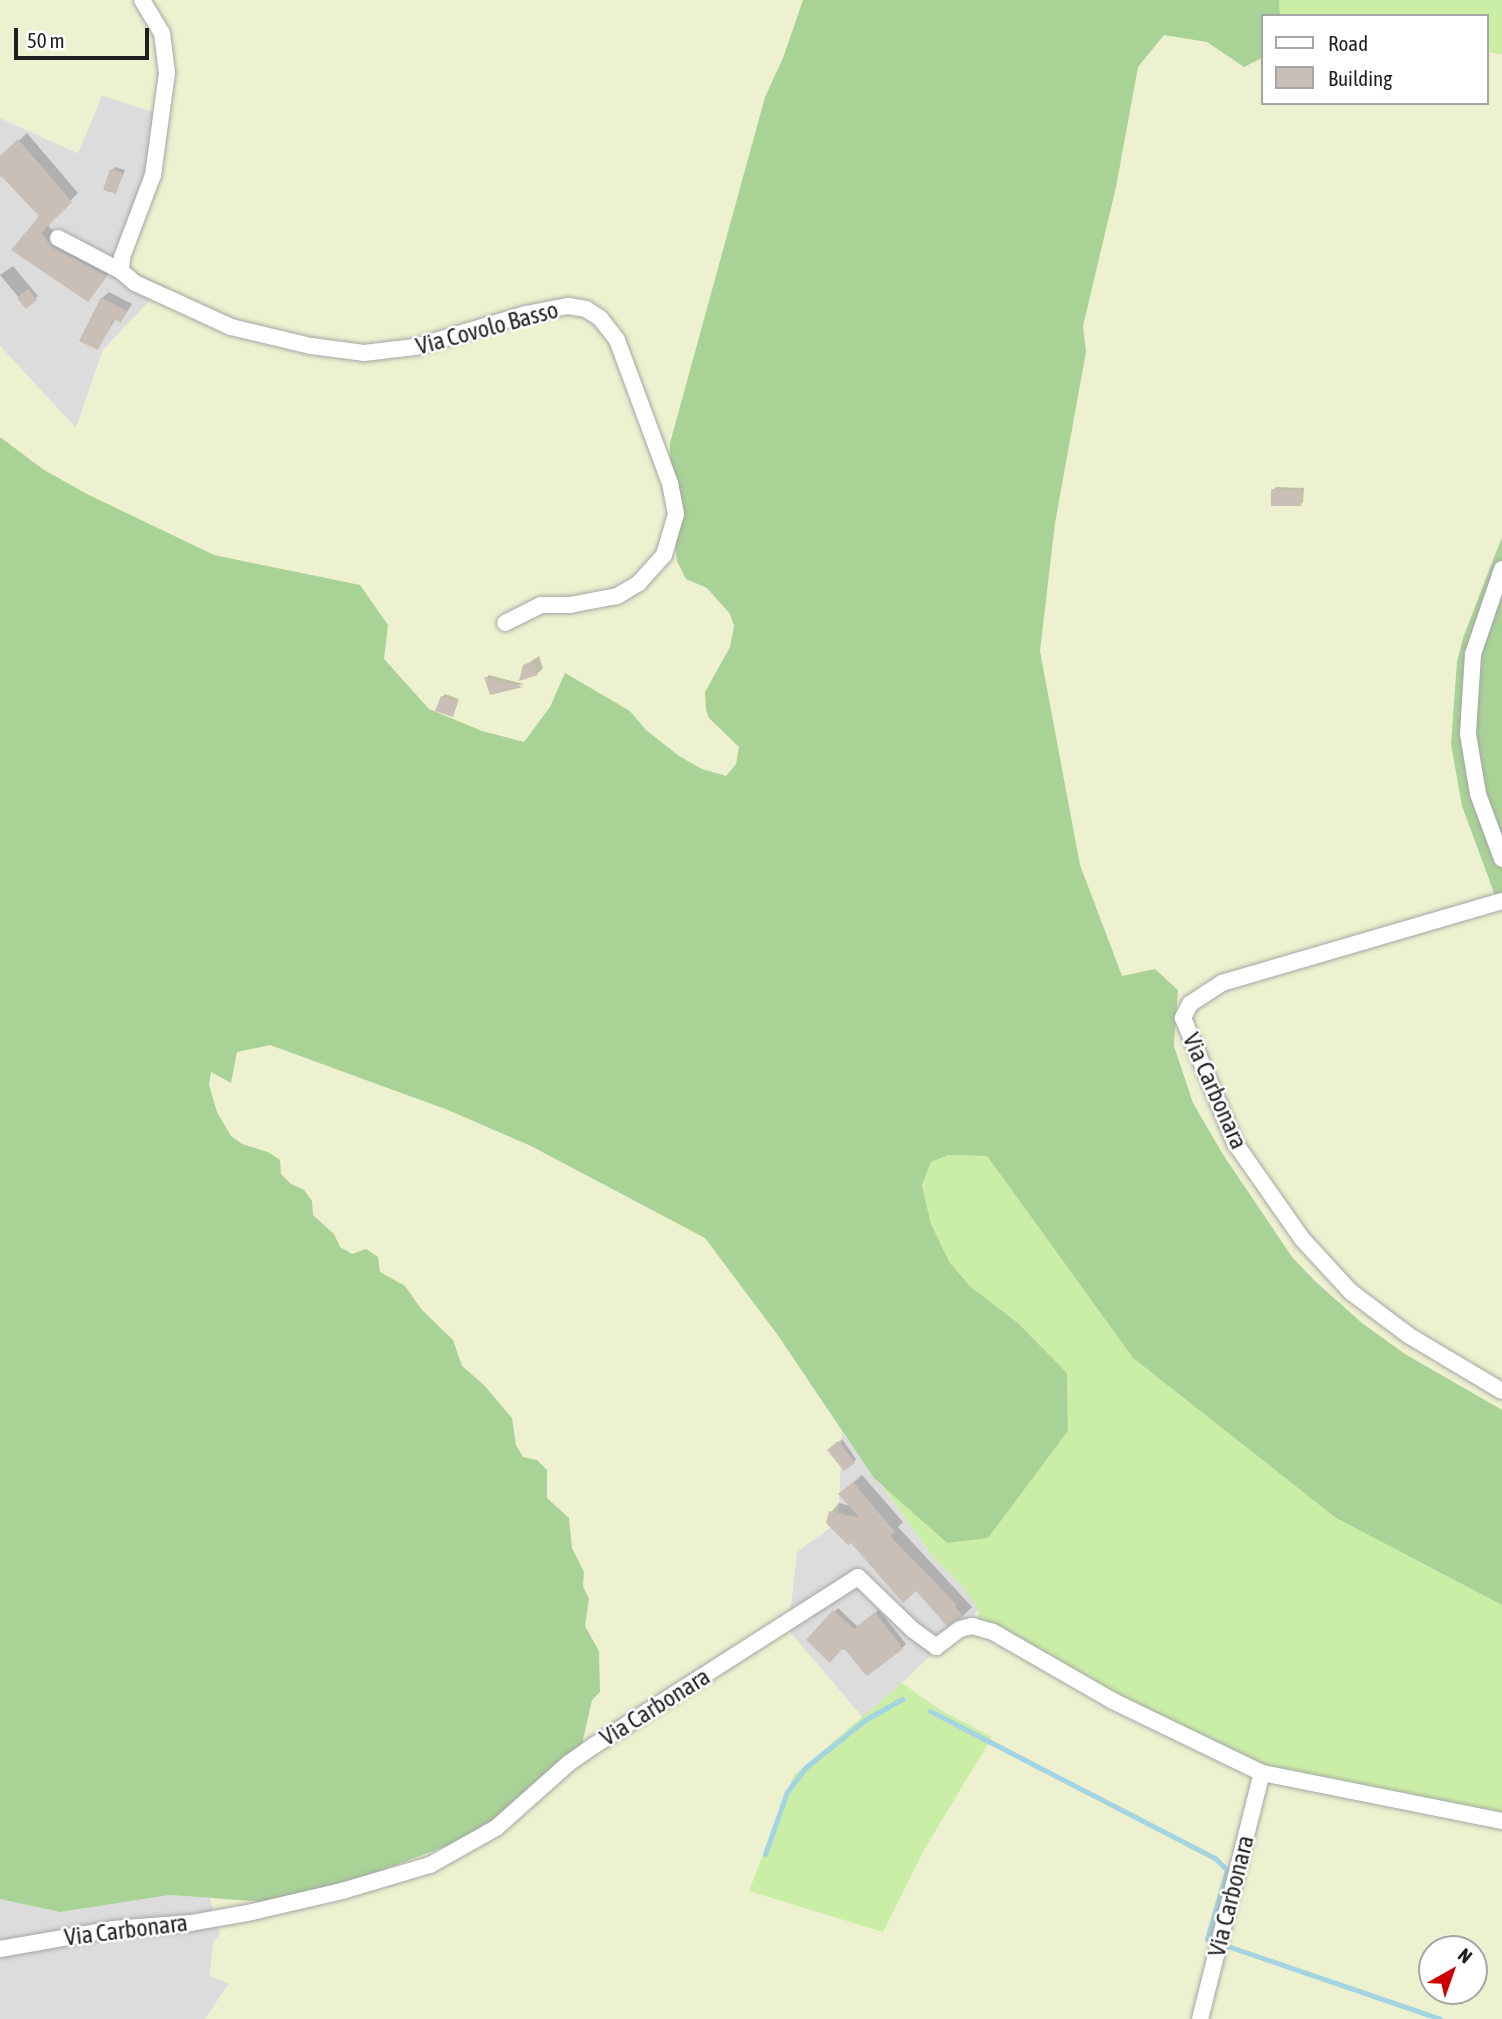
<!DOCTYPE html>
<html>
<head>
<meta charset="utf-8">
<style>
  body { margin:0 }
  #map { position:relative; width:1502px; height:2019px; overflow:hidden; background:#f1ece5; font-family:"Asap Condensed",sans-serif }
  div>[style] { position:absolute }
  .residential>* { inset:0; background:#dddcdc }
  .farmland>* { inset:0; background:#eef1cf }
  .grass>* { inset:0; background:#cbeea7 }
  .forest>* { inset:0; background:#a9d396 }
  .shadow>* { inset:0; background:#0003 }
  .stream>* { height:5px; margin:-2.5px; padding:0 2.5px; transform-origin:2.5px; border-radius:2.5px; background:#a2d4e1 }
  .building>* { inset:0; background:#c9bfb7 }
  .roads { filter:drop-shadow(0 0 2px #a6a6a6) drop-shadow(0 0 2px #a6a6a6) }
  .street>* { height:16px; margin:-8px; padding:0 8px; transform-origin:8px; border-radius:8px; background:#fff }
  span { translate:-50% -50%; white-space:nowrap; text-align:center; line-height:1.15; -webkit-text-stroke:5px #fff; paint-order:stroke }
  .street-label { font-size:24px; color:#1f1f1f }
  .legend { position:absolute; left:1261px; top:14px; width:228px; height:91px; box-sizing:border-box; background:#fff; border:2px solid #a5a5a5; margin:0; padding:9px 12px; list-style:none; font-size:21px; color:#1f1f1f }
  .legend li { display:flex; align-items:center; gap:14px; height:35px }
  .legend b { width:35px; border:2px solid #a5a5a5 }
  .north { position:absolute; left:1418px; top:1935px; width:70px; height:70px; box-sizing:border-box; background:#fff; border:2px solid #a5a5a5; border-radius:50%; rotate:40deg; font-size:19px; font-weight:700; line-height:28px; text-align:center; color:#1f1f1f }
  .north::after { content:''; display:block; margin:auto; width:24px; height:32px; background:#ce0002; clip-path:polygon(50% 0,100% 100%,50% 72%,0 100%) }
  .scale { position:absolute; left:14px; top:28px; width:135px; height:32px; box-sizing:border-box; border:4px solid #1f1f1f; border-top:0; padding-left:9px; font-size:21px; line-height:24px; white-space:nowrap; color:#1f1f1f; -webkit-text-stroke:5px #fff; paint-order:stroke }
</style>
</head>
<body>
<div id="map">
  <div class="residential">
    <i style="clip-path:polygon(102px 95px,154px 112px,141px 201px,169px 287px,159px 292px,103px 350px,76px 428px,0 346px,0 118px,77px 153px)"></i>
    <i style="clip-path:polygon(842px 1432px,934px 1558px,965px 1589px,979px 1610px,864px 1719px,788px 1630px,797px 1552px,838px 1522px)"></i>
    <i style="clip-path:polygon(170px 1895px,210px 1898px,220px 1934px,213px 1943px,210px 1976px,229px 1983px,205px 2019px,0 2019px,0 1899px,60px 1912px)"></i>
  </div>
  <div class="farmland">
    <i style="clip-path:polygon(0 0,803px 0,783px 58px,765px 97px,671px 443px,686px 579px,706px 588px,730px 614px,734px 626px,730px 647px,713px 677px,709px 718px,739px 747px,736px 764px,726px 776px,701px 769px,679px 756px,646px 730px,630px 711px,565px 674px,550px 707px,524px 742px,482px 731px,428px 709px,384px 659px,387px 625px,360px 585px,214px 555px,89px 495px,44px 470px,0 437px,0 346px,76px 428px,103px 350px,158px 292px,168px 287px,129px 269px,122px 257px,141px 201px,154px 112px,102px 96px,78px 153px,0 118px)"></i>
    <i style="clip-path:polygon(1164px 35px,1207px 42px,1244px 66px,1262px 58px,1262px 103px,1486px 103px,1486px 52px,1502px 54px,1502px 537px,1463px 638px,1457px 662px,1451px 744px,1468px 827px,1496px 898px,1502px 896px,1502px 1410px,1405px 1354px,1362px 1323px,1292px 1257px,1222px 1153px,1193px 1103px,1174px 1046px,1178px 1001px,1122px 976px,1080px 865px,1040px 651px,1055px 523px,1086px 352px,1083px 326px,1087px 308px,1116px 187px,1138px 67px)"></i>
    <i style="clip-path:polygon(evenodd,270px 1045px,448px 1110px,531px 1146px,705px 1238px,777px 1334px,842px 1432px,838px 1522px,797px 1552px,788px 1630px,864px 1719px,802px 1765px,794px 1775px,883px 1932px,924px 1850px,942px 1711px,902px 1683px,979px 1610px,1237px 1761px,1258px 1783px,1299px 1781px,1502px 1822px,1502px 2019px,205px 2019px,229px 1984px,210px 1976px,213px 1943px,220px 1934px,210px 1898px,292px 1904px,582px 1744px,592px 1700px,600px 1692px,594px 1638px,585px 1626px,589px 1599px,583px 1586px,584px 1572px,572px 1548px,569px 1518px,547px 1498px,549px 1483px,537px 1460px,523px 1457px,516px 1445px,516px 1431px,504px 1407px,462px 1366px,453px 1340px,422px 1310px,405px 1286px,380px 1272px,378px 1257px,352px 1254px,340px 1247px,334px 1234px,313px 1215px,312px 1201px,304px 1190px,291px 1184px,281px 1174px,268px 1152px,242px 1145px,231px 1136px,217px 1112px,209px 1085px,211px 1071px,231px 1077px,237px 1052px,270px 1045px,1432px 1949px,1474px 1949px,1474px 1991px,1432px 1991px,1432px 1949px)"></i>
  </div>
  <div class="grass">
    <i style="clip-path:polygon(1279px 0,1502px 0,1502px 54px,1486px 52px,1486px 16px,1280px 16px)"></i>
    <i style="clip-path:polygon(949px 1155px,987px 1156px,1133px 1358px,1336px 1518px,1502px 1605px,1502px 1822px,1248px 1772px,977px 1628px,979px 1610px,965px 1589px,934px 1558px,880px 1483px,947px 1543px,988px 1538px,1068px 1431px,1067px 1373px,1018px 1323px,971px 1287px,950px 1263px,931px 1224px,922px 1185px,931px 1162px)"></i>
    <i style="clip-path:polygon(902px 1683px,942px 1711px,992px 1737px,924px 1850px,883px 1932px,749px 1891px,794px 1775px)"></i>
  </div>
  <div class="forest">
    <i style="clip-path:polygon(803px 0,1279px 0,1280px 16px,1262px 16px,1262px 58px,1244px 67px,1207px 42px,1164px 35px,1138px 67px,1116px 187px,1083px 326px,1086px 352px,1055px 523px,1040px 651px,1080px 865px,1122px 976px,1155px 969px,1178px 990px,1174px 1046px,1193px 1103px,1222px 1153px,1292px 1257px,1316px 1282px,1362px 1323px,1405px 1354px,1502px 1410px,1502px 1605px,1336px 1518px,1133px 1358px,987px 1156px,949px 1155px,931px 1162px,922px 1185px,931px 1224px,950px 1263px,971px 1287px,1018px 1323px,1067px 1373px,1068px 1431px,988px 1538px,947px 1543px,874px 1478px,777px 1334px,705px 1238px,531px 1146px,448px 1110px,270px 1045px,237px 1052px,231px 1083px,211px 1072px,209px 1085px,217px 1112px,231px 1136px,242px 1144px,268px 1152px,280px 1160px,281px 1174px,291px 1184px,304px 1190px,312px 1201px,313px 1215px,334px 1234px,340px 1247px,352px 1254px,366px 1249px,378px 1257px,380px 1272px,405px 1286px,422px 1310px,453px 1340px,462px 1366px,484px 1385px,512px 1418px,516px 1445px,523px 1457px,537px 1460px,547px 1470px,547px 1498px,569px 1518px,572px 1548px,584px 1572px,583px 1586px,589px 1599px,585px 1626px,599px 1651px,600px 1692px,592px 1700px,582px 1744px,541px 1796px,465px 1839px,292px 1904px,170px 1895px,60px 1912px,0 1899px,0 437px,44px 470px,89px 495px,214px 555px,360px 585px,388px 625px,384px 659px,429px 709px,482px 731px,524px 742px,550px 707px,565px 673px,630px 711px,646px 730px,679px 756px,702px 769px,726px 776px,736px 764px,739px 747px,709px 718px,706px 710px,705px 692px,730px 647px,734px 626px,730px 614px,707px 588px,686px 579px,677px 561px,670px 483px,670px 443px,765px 97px,783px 58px)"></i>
    <i style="clip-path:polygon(1502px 537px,1502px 896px,1496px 898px,1462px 806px,1451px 744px,1457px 662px,1463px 638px)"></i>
  </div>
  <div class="shadow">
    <i style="clip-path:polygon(27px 133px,78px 193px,47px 224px,61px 240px,113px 267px,95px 292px,13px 250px,41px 216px,3px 175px,0 177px,0 158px)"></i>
    <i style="clip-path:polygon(115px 167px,125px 170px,116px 192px,112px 170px)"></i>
    <i style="clip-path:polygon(13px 266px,38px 296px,26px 306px,0 275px)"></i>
    <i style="clip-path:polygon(109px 292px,132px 304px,121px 321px,116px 318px,98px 348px,102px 298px)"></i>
    <i style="clip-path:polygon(1276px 487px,1304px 488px,1303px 502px,1300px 505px,1273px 490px)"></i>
    <i style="clip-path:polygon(539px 656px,543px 668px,537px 674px,524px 666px)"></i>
    <i style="clip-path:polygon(489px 675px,524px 684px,491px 693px,486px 678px)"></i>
    <i style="clip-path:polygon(445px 694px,459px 699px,452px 715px,442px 697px)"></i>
    <i style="clip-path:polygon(842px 1439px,856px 1459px,854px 1462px,830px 1450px)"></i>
    <i style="clip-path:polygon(862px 1475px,903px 1522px,898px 1527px,972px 1607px,964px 1615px,947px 1623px,916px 1589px,852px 1541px,849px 1544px,831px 1512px,839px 1503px,851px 1506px,840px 1494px)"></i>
    <i style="clip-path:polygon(838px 1608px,858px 1627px,879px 1610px,906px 1644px,902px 1648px,846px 1648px,808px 1640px)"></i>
  </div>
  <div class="stream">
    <i style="left:930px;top:1711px;width:321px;rotate:27.3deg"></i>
    <i style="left:1215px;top:1858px;width:17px;rotate:45deg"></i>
    <i style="left:1227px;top:1870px;width:72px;rotate:106.2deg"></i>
    <i style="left:1207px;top:1939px;width:246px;rotate:18.9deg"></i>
    <i style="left:765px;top:1854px;width:66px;rotate:-70.5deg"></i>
    <i style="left:787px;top:1792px;width:30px;rotate:-53deg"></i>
    <i style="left:805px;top:1768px;width:77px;rotate:-38.7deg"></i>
    <i style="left:865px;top:1720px;width:43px;rotate:-29.6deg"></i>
  </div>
  <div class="building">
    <i style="clip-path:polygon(18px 139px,72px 202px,41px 233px,53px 247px,107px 276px,88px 302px,11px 250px,39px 216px,0 175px,0 156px)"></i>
    <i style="clip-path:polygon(110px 169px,123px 173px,116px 194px,103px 190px)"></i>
    <i style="clip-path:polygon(28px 289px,37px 300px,26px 309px,17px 298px)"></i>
    <i style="clip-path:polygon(101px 297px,127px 311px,121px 323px,114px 319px,98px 350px,79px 341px)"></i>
    <i style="clip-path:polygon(1271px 489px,1302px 490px,1301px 506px,1271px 506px)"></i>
    <i style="clip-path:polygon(533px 661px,538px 675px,519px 681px,523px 665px)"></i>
    <i style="clip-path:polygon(484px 677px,523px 687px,490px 695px)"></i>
    <i style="clip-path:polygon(441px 696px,458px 702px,453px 717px,435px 711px)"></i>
    <i style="clip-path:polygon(838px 1441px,855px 1463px,844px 1471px,827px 1450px)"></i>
    <i style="clip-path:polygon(853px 1482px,895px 1532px,890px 1536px,957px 1605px,955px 1607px,964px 1617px,947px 1626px,916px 1591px,903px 1603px,850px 1542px,849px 1546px,826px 1523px,829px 1511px,860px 1518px,838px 1494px)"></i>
    <i style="clip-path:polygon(833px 1610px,854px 1629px,875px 1612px,903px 1649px,867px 1676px,845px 1650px,841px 1650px,830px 1663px,806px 1640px)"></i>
  </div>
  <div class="roads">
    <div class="street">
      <i style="left:142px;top:0;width:39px;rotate:59deg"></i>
      <i style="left:162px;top:33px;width:40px;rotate:82.9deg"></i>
      <i style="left:167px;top:73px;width:103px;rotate:97.8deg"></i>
      <i style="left:153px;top:175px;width:88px;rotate:110.7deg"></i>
      <i style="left:122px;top:257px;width:14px;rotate:94deg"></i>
      <i style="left:121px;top:271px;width:18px;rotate:41deg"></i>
      <i style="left:135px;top:283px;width:106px;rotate:24.6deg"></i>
      <i style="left:231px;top:327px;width:82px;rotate:13.4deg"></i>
      <i style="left:311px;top:346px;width:53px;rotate:7.5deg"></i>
      <i style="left:364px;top:353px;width:51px;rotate:-6.7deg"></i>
      <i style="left:415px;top:347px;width:116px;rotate:-16.6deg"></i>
      <i style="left:526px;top:314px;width:43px;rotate:-10.8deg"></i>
      <i style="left:568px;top:306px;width:18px;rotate:9deg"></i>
      <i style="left:586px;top:309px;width:17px;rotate:33deg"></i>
      <i style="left:600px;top:318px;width:28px;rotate:52deg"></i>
      <i style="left:617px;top:340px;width:153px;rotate:69.7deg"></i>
      <i style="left:670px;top:483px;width:32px;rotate:79deg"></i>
      <i style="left:676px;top:514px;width:43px;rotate:106.3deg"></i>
      <i style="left:664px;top:555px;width:38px;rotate:132deg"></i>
      <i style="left:639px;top:583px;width:26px;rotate:149deg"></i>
      <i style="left:617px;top:596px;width:48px;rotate:169.2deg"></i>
      <i style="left:570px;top:605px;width:29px;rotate:180deg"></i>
      <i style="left:541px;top:605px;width:40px;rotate:153.4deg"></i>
      <i style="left:58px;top:238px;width:71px;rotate:27.6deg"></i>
      <i style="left:1502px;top:569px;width:90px;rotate:108.8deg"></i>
      <i style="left:1473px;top:654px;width:80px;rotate:93.6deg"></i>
      <i style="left:1468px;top:734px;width:61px;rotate:80.5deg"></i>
      <i style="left:1478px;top:794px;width:69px;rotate:69.7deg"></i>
      <i style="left:1502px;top:901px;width:292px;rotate:163.7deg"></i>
      <i style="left:1222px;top:983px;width:38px;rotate:147deg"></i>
      <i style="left:1190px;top:1004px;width:16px;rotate:117deg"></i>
      <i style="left:1183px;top:1018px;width:135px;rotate:67.4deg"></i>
      <i style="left:1235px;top:1143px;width:118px;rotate:55deg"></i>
      <i style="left:1303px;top:1240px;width:71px;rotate:47.3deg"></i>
      <i style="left:1351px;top:1292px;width:71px;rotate:37deg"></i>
      <i style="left:1408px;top:1335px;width:109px;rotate:30.8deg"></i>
      <i style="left:0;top:1949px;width:115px;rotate:-10deg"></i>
      <i style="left:113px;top:1929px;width:78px;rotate:-4.4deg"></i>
      <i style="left:191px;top:1923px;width:62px;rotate:-10.2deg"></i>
      <i style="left:252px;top:1912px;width:92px;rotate:-13.1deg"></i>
      <i style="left:342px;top:1891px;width:92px;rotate:-16.5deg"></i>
      <i style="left:430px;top:1865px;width:76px;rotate:-29.3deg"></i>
      <i style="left:496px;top:1828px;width:98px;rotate:-41.7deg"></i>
      <i style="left:569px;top:1763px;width:32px;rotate:-35deg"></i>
      <i style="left:595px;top:1745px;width:312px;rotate:-32.6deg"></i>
      <i style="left:858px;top:1577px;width:76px;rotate:43.9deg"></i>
      <i style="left:913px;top:1630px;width:29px;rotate:36deg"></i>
      <i style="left:936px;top:1647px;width:30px;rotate:-37deg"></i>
      <i style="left:960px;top:1629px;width:12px;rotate:-14deg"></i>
      <i style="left:972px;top:1626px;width:22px;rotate:16deg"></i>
      <i style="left:993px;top:1632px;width:138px;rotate:29.9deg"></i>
      <i style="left:1113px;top:1701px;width:165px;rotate:25.8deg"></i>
      <i style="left:1262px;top:1773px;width:245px;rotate:11.3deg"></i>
      <i style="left:1200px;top:2019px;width:254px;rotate:-75.9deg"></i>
    </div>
  </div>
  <div class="street-label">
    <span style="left:487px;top:328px;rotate:-15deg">Via Covolo Basso</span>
    <span style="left:1215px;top:1091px;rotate:66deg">Via Carbonara</span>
    <span style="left:655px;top:1707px;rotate:-32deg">Via Carbonara</span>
    <span style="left:1231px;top:1896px;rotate:-76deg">Via Carbonara</span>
    <span style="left:126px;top:1930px;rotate:-7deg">Via Carbonara</span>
  </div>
  <ul class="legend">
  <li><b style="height:9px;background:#fff"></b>Road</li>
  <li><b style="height:19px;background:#c9bfb7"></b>Building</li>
  </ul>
  <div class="north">N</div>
  <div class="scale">50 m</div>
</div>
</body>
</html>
